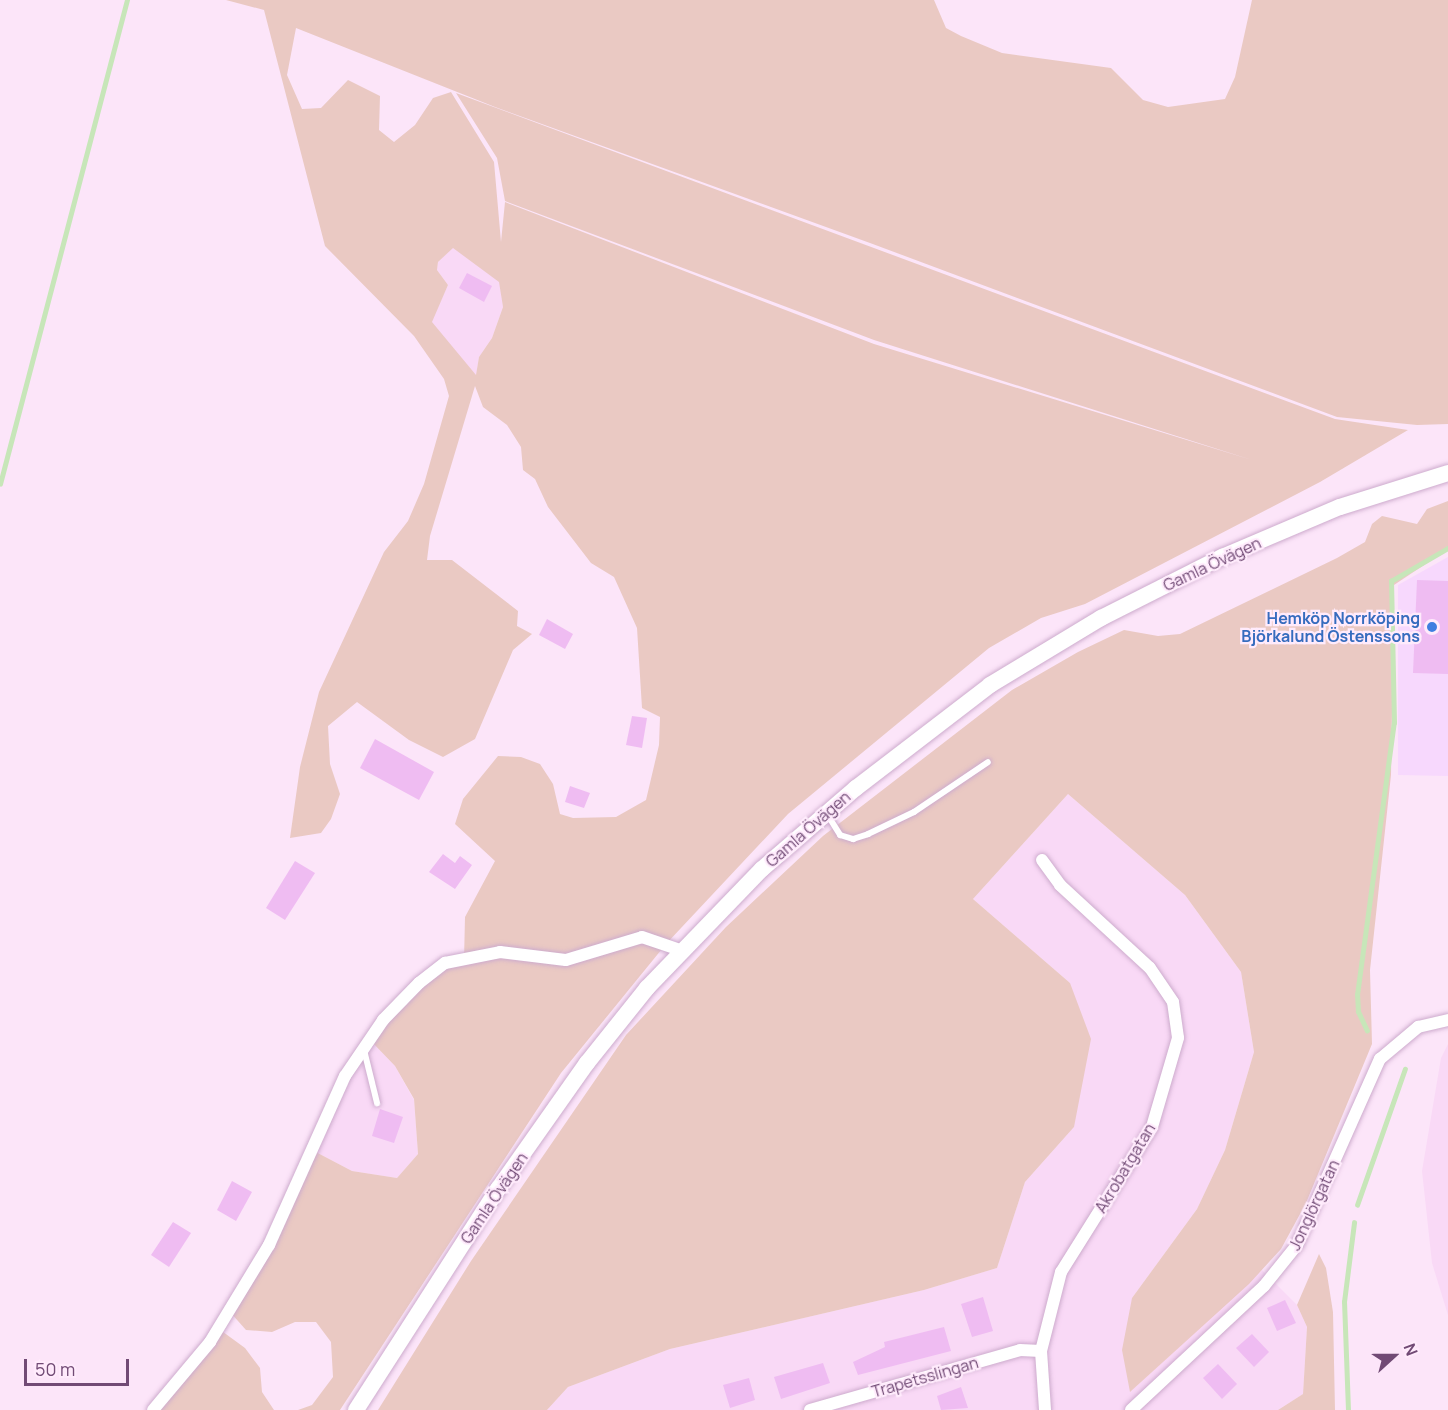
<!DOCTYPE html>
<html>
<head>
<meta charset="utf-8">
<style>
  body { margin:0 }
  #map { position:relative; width:1448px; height:1410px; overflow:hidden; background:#fce5f9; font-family:Manrope,sans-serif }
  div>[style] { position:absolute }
  .residential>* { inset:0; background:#f9d9f6 }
  .commercial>* { inset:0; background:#f7d8fd }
  .green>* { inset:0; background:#eac9c3 }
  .stream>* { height:4.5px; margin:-2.25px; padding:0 2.25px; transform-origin:2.25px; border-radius:2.25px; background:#c7e6b9 }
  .building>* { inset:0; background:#efbcf2 }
  .roads { filter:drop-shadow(0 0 2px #cdabcd) drop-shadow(0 0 2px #cdabcd) }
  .service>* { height:6px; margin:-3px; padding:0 3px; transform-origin:3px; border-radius:3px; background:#fff }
  .minor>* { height:12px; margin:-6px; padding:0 6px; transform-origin:6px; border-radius:6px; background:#fff }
  .secondary>* { height:16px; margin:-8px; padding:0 8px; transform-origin:8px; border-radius:8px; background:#fff }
  .dots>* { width:16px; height:16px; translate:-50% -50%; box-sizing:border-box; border:3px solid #ffebfc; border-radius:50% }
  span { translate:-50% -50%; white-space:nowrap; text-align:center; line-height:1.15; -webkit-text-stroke:4.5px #ffebfc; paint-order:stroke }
  .street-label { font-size:16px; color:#714a75 }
  .shop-label { font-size:16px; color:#366cbe; font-weight:700 }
  .right { translate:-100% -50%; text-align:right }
  .north { position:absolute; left:1364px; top:1326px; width:60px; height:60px; -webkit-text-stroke:4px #ffebfc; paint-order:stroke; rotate:69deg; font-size:16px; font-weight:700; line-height:24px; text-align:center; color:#714a75 }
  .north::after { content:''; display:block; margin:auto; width:21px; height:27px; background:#714a75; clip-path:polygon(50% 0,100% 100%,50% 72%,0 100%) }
  .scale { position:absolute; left:24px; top:1359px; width:105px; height:27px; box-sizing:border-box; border:3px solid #714a75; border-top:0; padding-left:8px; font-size:18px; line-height:21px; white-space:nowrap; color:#714a75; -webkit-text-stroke:4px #ffebfc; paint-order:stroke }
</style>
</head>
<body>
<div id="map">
  <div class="residential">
    <i style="clip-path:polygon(453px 247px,499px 277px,503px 307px,492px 338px,479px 357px,476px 376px,431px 322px,448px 285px,437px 270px,438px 262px)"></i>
    <i style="clip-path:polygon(1068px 794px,1185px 895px,1241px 972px,1254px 1052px,1225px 1150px,1197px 1209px,1132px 1298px,1131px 1391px,1262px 1270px,1297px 1305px,1307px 1327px,1303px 1394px,1278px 1410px,547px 1410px,568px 1387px,670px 1349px,924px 1290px,997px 1268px,1025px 1182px,1074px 1127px,1070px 983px,973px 899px)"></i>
    <i style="clip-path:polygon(369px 1039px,395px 1066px,414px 1100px,418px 1154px,397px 1178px,352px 1171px,312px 1150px)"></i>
    <i style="clip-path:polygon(1448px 1044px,1448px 1315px,1432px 1263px,1422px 1171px,1441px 1058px)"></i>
  </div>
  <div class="commercial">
    <i style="clip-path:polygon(1448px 557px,1448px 776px,1398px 775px,1398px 585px)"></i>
  </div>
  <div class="green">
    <i style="clip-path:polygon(evenodd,226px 0,934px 0,946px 28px,961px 36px,1002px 53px,1111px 68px,1143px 100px,1168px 107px,1225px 99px,1235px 77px,1252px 0,1448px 0,1448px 424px,1417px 425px,1337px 417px,870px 243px,495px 107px,296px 28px,287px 75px,302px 109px,321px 108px,348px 80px,380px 96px,379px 130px,394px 142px,415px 125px,433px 98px,451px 92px,494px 162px,501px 242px,505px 202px,874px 344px,1252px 460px,874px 340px,505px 201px,497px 158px,456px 93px,1335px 419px,1408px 430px,1320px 482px,1085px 604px,1041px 618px,989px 648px,788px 814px,666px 944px,561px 1073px,340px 1410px,298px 1410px,312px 1405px,333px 1377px,331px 1342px,316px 1322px,295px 1322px,272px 1332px,246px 1330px,230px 1312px,312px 1150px,352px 1171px,397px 1178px,418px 1154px,414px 1099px,395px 1066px,369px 1039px,419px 983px,464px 960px,465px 917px,495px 861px,455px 824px,463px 799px,498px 756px,521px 757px,540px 764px,553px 784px,560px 814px,573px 818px,616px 817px,646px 800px,659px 745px,660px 717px,642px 708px,637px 628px,614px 577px,591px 563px,548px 507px,535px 479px,523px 470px,521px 447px,507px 425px,483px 407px,475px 386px,430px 536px,427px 560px,452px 560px,518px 611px,517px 626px,532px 634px,513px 650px,475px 739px,443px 757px,409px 740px,357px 702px,328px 726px,330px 764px,340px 794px,331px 819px,321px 833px,290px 838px,300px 767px,319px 692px,384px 552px,408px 521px,424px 484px,449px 396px,444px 379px,414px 336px,325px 246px,264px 10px,226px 0,453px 248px,499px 282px,503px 307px,492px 338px,479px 357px,476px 375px,432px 322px,448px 285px,437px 270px,438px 262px,453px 248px)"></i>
    <i style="clip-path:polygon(1448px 501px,1448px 549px,1394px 585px,1391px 775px,1370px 970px,1372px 1044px,1306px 1203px,1281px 1249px,1249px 1284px,1130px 1392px,1122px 1350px,1132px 1298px,1197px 1209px,1225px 1150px,1254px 1052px,1241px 972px,1185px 895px,1068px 794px,973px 899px,1070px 983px,1091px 1039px,1074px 1127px,1025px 1182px,997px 1268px,924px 1290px,670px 1349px,568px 1387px,547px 1410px,378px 1410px,471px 1261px,626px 1035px,726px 927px,823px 836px,1012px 690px,1078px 652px,1124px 630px,1158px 636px,1180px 634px,1337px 558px,1365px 542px,1372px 524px,1382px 516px,1417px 524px,1427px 509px)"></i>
    <i style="clip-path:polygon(1319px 1254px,1326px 1268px,1333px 1312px,1335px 1410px,1278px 1410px,1303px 1394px,1307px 1327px,1297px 1305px)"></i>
    <i style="clip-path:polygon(219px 1329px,245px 1348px,260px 1368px,262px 1392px,274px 1410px,153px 1410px)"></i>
  </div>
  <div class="stream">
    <i style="left:0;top:484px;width:500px;rotate:-75.3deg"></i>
    <i style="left:1367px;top:1031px;width:21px;rotate:-115deg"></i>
    <i style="left:1358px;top:1012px;width:17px;rotate:-93deg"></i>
    <i style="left:1357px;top:995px;width:275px;rotate:-82.3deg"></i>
    <i style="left:1394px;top:723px;width:142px;rotate:-91.2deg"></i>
    <i style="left:1391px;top:581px;width:66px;rotate:-30.1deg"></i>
    <i style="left:1357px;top:1205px;width:144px;rotate:-70.6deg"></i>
    <i style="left:1348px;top:1410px;width:108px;rotate:-92.1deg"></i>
    <i style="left:1344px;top:1302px;width:80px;rotate:-82.8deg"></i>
  </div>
  <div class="building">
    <i style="clip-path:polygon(467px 273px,492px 286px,484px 302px,459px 288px)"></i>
    <i style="clip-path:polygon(1417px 580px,1448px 581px,1448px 674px,1413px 673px)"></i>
    <i style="clip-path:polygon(547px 619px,573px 634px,565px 649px,539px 635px)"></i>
    <i style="clip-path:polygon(632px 716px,647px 718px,642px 748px,626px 745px)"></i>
    <i style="clip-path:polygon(375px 739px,434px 772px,419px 800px,360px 768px)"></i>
    <i style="clip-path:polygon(570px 786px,590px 793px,584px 808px,565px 802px)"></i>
    <i style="clip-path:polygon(443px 854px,455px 863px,460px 856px,472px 865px,455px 889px,429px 872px)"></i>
    <i style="clip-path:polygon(295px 861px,315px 873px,285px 920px,266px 908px)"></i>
    <i style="clip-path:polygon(380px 1109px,403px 1117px,394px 1143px,372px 1136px)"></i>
    <i style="clip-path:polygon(232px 1181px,252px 1192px,236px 1221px,217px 1210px)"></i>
    <i style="clip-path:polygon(173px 1222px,191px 1233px,169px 1267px,151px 1255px)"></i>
    <i style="clip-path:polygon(983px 1297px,993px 1331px,972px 1337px,961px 1304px)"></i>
    <i style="clip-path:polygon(1285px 1300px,1296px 1323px,1277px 1331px,1267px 1308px)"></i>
    <i style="clip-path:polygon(944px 1327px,951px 1351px,858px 1375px,853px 1362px,885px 1347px,884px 1342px)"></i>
    <i style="clip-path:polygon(1252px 1334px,1269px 1352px,1254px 1367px,1236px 1348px)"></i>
    <i style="clip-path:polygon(823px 1363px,830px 1383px,781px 1399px,774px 1377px)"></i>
    <i style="clip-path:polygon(1218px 1364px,1237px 1384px,1222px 1399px,1203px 1378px)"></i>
    <i style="clip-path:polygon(749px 1378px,755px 1400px,730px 1408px,723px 1385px)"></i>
    <i style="clip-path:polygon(961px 1387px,968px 1408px,941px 1410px,937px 1396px)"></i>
  </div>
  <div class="roads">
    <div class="service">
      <i style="left:827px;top:814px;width:25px;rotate:58deg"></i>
      <i style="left:840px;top:835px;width:14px;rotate:17deg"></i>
      <i style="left:853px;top:839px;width:16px;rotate:-18deg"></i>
      <i style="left:868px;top:834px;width:51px;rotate:-25.6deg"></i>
      <i style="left:914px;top:812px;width:89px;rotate:-34deg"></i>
      <i style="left:364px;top:1050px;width:55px;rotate:76.2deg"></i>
    </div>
    <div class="minor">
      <i style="left:1042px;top:860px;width:31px;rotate:54deg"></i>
      <i style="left:1060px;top:885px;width:122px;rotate:42.7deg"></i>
      <i style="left:1150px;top:968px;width:41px;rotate:55.9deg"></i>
      <i style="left:1173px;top:1002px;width:36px;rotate:82deg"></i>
      <i style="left:1178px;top:1038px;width:93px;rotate:106.3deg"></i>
      <i style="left:1152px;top:1127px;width:171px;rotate:122.1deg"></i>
      <i style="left:1061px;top:1272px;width:81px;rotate:104.2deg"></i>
      <i style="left:1041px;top:1351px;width:59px;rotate:86.1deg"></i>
      <i style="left:153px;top:1410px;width:89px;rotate:-50deg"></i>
      <i style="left:210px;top:1342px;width:114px;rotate:-58.7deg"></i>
      <i style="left:269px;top:1245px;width:185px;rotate:-65.8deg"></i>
      <i style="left:345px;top:1076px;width:68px;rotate:-55.8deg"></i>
      <i style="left:383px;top:1020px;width:52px;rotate:-45.8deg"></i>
      <i style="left:419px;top:983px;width:33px;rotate:-38deg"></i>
      <i style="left:445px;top:963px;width:56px;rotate:-11.3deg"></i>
      <i style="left:500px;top:952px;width:66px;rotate:6.9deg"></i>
      <i style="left:566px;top:960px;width:79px;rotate:-16.8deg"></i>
      <i style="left:642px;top:937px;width:43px;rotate:18.9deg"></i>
      <i style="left:810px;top:1410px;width:218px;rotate:-15.9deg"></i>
      <i style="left:1020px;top:1350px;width:21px;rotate:3deg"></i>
      <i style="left:1131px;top:1410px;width:182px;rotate:-43deg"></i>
      <i style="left:1264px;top:1286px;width:53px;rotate:-51.2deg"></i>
      <i style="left:1297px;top:1245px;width:204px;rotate:-66deg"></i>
      <i style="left:1380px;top:1059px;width:50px;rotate:-40.1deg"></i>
      <i style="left:1418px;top:1027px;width:31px;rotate:-13deg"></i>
    </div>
    <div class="secondary">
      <i style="left:356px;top:1410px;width:263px;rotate:-57.3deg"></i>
      <i style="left:498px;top:1189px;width:154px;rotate:-54.8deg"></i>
      <i style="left:587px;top:1063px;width:96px;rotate:-51.3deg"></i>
      <i style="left:647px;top:988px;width:165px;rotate:-46deg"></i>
      <i style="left:762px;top:869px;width:124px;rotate:-40.8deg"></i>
      <i style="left:856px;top:788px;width:169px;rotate:-37.5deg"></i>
      <i style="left:990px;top:685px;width:130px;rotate:-31.1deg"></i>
      <i style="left:1101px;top:618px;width:136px;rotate:-26.8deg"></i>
      <i style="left:1222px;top:557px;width:128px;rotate:-23deg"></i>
      <i style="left:1340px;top:507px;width:113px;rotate:-17.5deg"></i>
    </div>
  </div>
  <div class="dots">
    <i style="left:1432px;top:627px;background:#3f7fe0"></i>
  </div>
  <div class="street-label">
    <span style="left:1212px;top:564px;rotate:-25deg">Gamla Övägen</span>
    <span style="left:808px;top:829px;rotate:-41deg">Gamla Övägen</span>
    <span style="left:1125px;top:1168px;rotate:-59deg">Akrobatgatan</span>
    <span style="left:494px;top:1198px;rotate:-56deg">Gamla Övägen</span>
    <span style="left:1314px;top:1205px;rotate:-65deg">Jonglörgatan</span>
    <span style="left:925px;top:1377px;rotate:-16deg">Trapetsslingan</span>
  </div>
  <div class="shop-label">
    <span class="right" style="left:1420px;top:627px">Hemköp Norrköping<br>Björkalund Östenssons</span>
  </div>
  <div class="north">N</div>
  <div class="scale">50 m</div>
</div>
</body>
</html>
